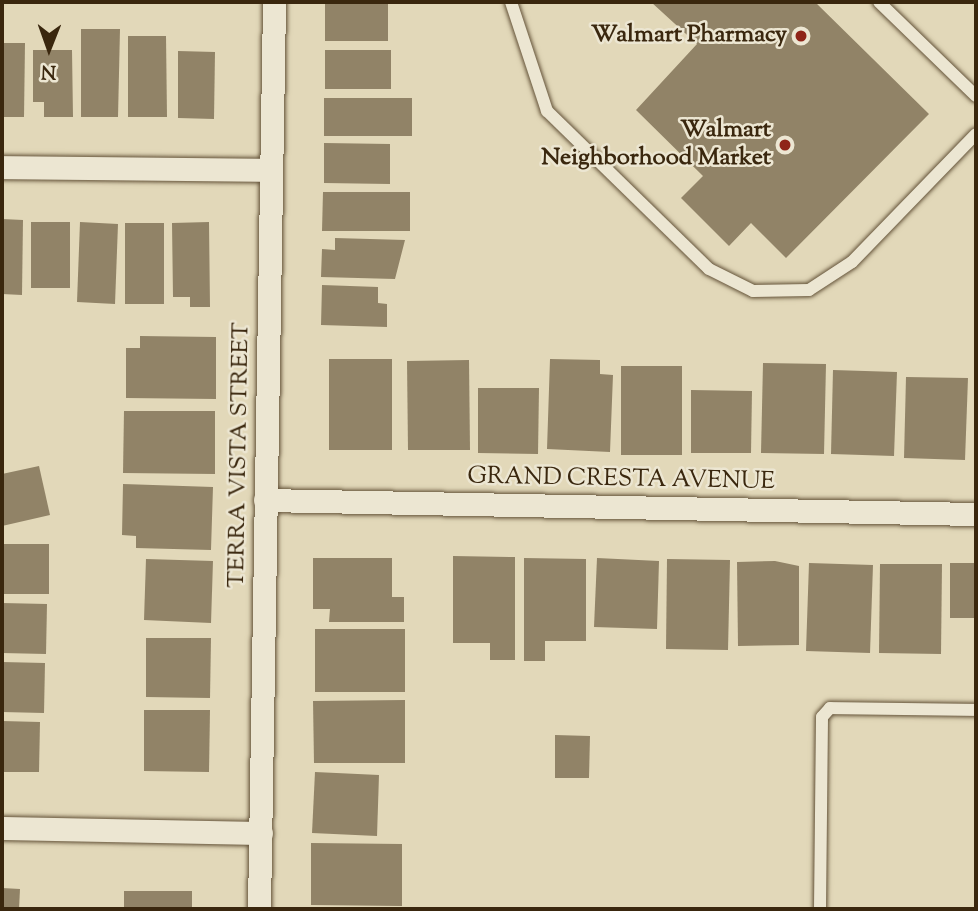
<!DOCTYPE html>
<html>
<head>
<meta charset="utf-8">
<style>
  body { margin:0 }
  #map { position:relative; width:978px; height:911px; overflow:hidden; background:#e2d8b9; font-family:"Sorts Mill Goudy",serif }
  div>[style] { position:absolute }
  .building>* { inset:0; background:#918367 }
  .roads { filter:drop-shadow(0 0 2px #645339) drop-shadow(0 0 2px #645339) }
  .service>* { height:12px; margin:-6px; padding:0 6px; transform-origin:6px; border-radius:6px; background:#ece6d2 }
  .minor>* { height:23px; margin:-11.5px; padding:0 11.5px; transform-origin:11.5px; border-radius:11.5px; background:#ece6d2 }
  .dots>* { width:19px; height:19px; translate:-50% -50%; box-sizing:border-box; border:4px solid #ece6d2; border-radius:50% }
  span { translate:-50% -50%; white-space:nowrap; text-align:center; line-height:1.15; -webkit-text-stroke:5px #ece6d2; paint-order:stroke }
  .poi-label { font-size:24px; color:#3a270e; font-weight:700 }
  .right { translate:-100% -50%; text-align:right }
  .street-label { font-size:24px; color:#3a270e }
  .frame { position:absolute; inset:0; border:4px solid #3a270e; pointer-events:none }
  .north { position:absolute; left:14px; top:14px; width:70px; height:70px; -webkit-text-stroke:5px #ece6d2; paint-order:stroke; rotate:181deg; font-size:19px; font-weight:700; line-height:28px; text-align:center; color:#3a270e }
  .north::after { content:''; display:block; margin:auto; width:24px; height:32px; background:#3a270e; clip-path:polygon(50% 0,100% 100%,50% 72%,0 100%) }
</style>
</head>
<body>
<div id="map">
  <div class="building">
    <i style="clip-path:polygon(388px 2px,388px 41px,325px 41px,325px 3px)"></i>
    <i style="clip-path:polygon(651px 2px,815px 2px,929px 114px,786px 258px,751px 223px,729px 246px,681px 198px,703px 176px,636px 110px,697px 44px)"></i>
    <i style="clip-path:polygon(81px 29px,120px 29px,118px 117px,81px 117px)"></i>
    <i style="clip-path:polygon(128px 36px,166px 36px,167px 117px,128px 117px)"></i>
    <i style="clip-path:polygon(2px 43px,25px 43px,24px 117px,2px 117px)"></i>
    <i style="clip-path:polygon(33px 50px,72px 50px,73px 117px,44px 117px,44px 102px,33px 102px)"></i>
    <i style="clip-path:polygon(325px 50px,391px 50px,391px 89px,325px 89px)"></i>
    <i style="clip-path:polygon(178px 51px,215px 52px,214px 119px,178px 118px)"></i>
    <i style="clip-path:polygon(324px 98px,412px 98px,412px 136px,324px 136px)"></i>
    <i style="clip-path:polygon(324px 143px,390px 144px,390px 184px,324px 183px)"></i>
    <i style="clip-path:polygon(323px 192px,410px 192px,410px 231px,322px 231px)"></i>
    <i style="clip-path:polygon(2px 219px,23px 220px,22px 295px,2px 294px)"></i>
    <i style="clip-path:polygon(31px 222px,70px 222px,70px 288px,31px 288px)"></i>
    <i style="clip-path:polygon(80px 222px,118px 224px,115px 304px,77px 302px)"></i>
    <i style="clip-path:polygon(209px 222px,210px 307px,190px 307px,190px 297px,173px 297px,172px 223px)"></i>
    <i style="clip-path:polygon(125px 223px,164px 223px,164px 304px,125px 304px)"></i>
    <i style="clip-path:polygon(335px 238px,405px 240px,395px 279px,321px 277px,322px 249px,335px 250px)"></i>
    <i style="clip-path:polygon(322px 285px,378px 287px,378px 303px,387px 304px,387px 327px,321px 325px)"></i>
    <i style="clip-path:polygon(140px 336px,216px 337px,216px 399px,126px 398px,126px 348px,140px 348px)"></i>
    <i style="clip-path:polygon(329px 359px,392px 359px,392px 450px,329px 450px)"></i>
    <i style="clip-path:polygon(550px 359px,600px 360px,600px 374px,613px 375px,610px 452px,547px 449px)"></i>
    <i style="clip-path:polygon(469px 360px,470px 450px,408px 450px,407px 361px)"></i>
    <i style="clip-path:polygon(763px 363px,826px 364px,824px 454px,761px 453px)"></i>
    <i style="clip-path:polygon(621px 366px,682px 366px,682px 455px,621px 455px)"></i>
    <i style="clip-path:polygon(833px 370px,897px 372px,894px 456px,831px 454px)"></i>
    <i style="clip-path:polygon(906px 377px,968px 378px,965px 460px,904px 458px)"></i>
    <i style="clip-path:polygon(478px 388px,539px 388px,538px 454px,478px 453px)"></i>
    <i style="clip-path:polygon(691px 390px,752px 391px,751px 453px,691px 453px)"></i>
    <i style="clip-path:polygon(124px 411px,215px 411px,215px 474px,123px 473px)"></i>
    <i style="clip-path:polygon(39px 466px,50px 515px,2px 526px,2px 474px)"></i>
    <i style="clip-path:polygon(123px 484px,213px 487px,211px 550px,136px 548px,136px 536px,122px 535px)"></i>
    <i style="clip-path:polygon(2px 544px,49px 544px,49px 594px,2px 594px)"></i>
    <i style="clip-path:polygon(453px 556px,515px 557px,515px 660px,490px 660px,490px 643px,453px 643px)"></i>
    <i style="clip-path:polygon(313px 558px,392px 558px,392px 597px,404px 597px,404px 622px,329px 622px,330px 609px,313px 609px)"></i>
    <i style="clip-path:polygon(524px 558px,586px 559px,586px 641px,545px 641px,545px 661px,524px 661px)"></i>
    <i style="clip-path:polygon(597px 558px,659px 561px,657px 629px,594px 627px)"></i>
    <i style="clip-path:polygon(146px 559px,213px 561px,211px 623px,144px 620px)"></i>
    <i style="clip-path:polygon(667px 559px,730px 560px,728px 650px,666px 649px)"></i>
    <i style="clip-path:polygon(775px 561px,799px 566px,799px 645px,738px 646px,737px 562px)"></i>
    <i style="clip-path:polygon(809px 563px,873px 565px,870px 653px,806px 651px)"></i>
    <i style="clip-path:polygon(950px 563px,976px 563px,976px 618px,950px 618px)"></i>
    <i style="clip-path:polygon(880px 564px,942px 564px,941px 654px,879px 653px)"></i>
    <i style="clip-path:polygon(2px 603px,47px 604px,46px 654px,2px 653px)"></i>
    <i style="clip-path:polygon(315px 629px,405px 629px,405px 692px,315px 692px)"></i>
    <i style="clip-path:polygon(146px 638px,211px 638px,210px 698px,146px 697px)"></i>
    <i style="clip-path:polygon(2px 662px,45px 663px,44px 713px,2px 712px)"></i>
    <i style="clip-path:polygon(405px 700px,405px 763px,314px 763px,313px 701px)"></i>
    <i style="clip-path:polygon(144px 710px,210px 710px,209px 772px,144px 771px)"></i>
    <i style="clip-path:polygon(2px 721px,40px 722px,39px 772px,2px 772px)"></i>
    <i style="clip-path:polygon(555px 735px,590px 736px,589px 778px,555px 778px)"></i>
    <i style="clip-path:polygon(315px 772px,379px 775px,377px 836px,312px 833px)"></i>
    <i style="clip-path:polygon(311px 843px,402px 844px,402px 906px,311px 905px)"></i>
    <i style="clip-path:polygon(2px 888px,20px 889px,19px 909px,2px 909px)"></i>
    <i style="clip-path:polygon(124px 891px,192px 891px,192px 909px,124px 909px)"></i>
  </div>
  <div class="roads">
    <div class="service">
      <i style="left:511px;top:2px;width:115px;rotate:71.7deg"></i>
      <i style="left:547px;top:111px;width:226px;rotate:44.3deg"></i>
      <i style="left:709px;top:269px;width:49px;rotate:26.6deg"></i>
      <i style="left:753px;top:291px;width:56px;rotate:-1deg"></i>
      <i style="left:809px;top:290px;width:51px;rotate:-33.1deg"></i>
      <i style="left:852px;top:262px;width:178px;rotate:-45.9deg"></i>
      <i style="left:879px;top:2px;width:135px;rotate:44.1deg"></i>
      <i style="left:820px;top:909px;width:192px;rotate:-89.4deg"></i>
      <i style="left:822px;top:717px;width:12px;rotate:-48deg"></i>
      <i style="left:830px;top:708px;width:146px;rotate:0.8deg"></i>
    </div>
    <div class="minor">
      <i style="left:2px;top:167px;width:269px;rotate:0.6deg"></i>
      <i style="left:265px;top:500px;width:711px;rotate:1.13deg"></i>
      <i style="left:2px;top:828px;width:259px;rotate:1.1deg"></i>
      <i style="left:259px;top:909px;width:907px;rotate:-89.05deg"></i>
    </div>
  </div>
  <div class="dots">
    <i style="left:801px;top:36px;background:#8f2418"></i>
    <i style="left:785px;top:145px;background:#8f2418"></i>
  </div>
  <div class="poi-label">
    <span class="right" style="left:787px;top:36px">Walmart Pharmacy</span>
    <span class="right" style="left:771px;top:145px">Walmart<br>Neighborhood Market</span>
  </div>
  <div class="street-label">
    <span style="left:240px;top:455px;rotate:-89deg">TERRA VISTA STREET</span>
    <span style="left:621px;top:480px;rotate:1deg">GRAND CRESTA AVENUE</span>
  </div>
  <div class="frame"></div>
  <div class="north">N</div>
</div>
</body>
</html>
